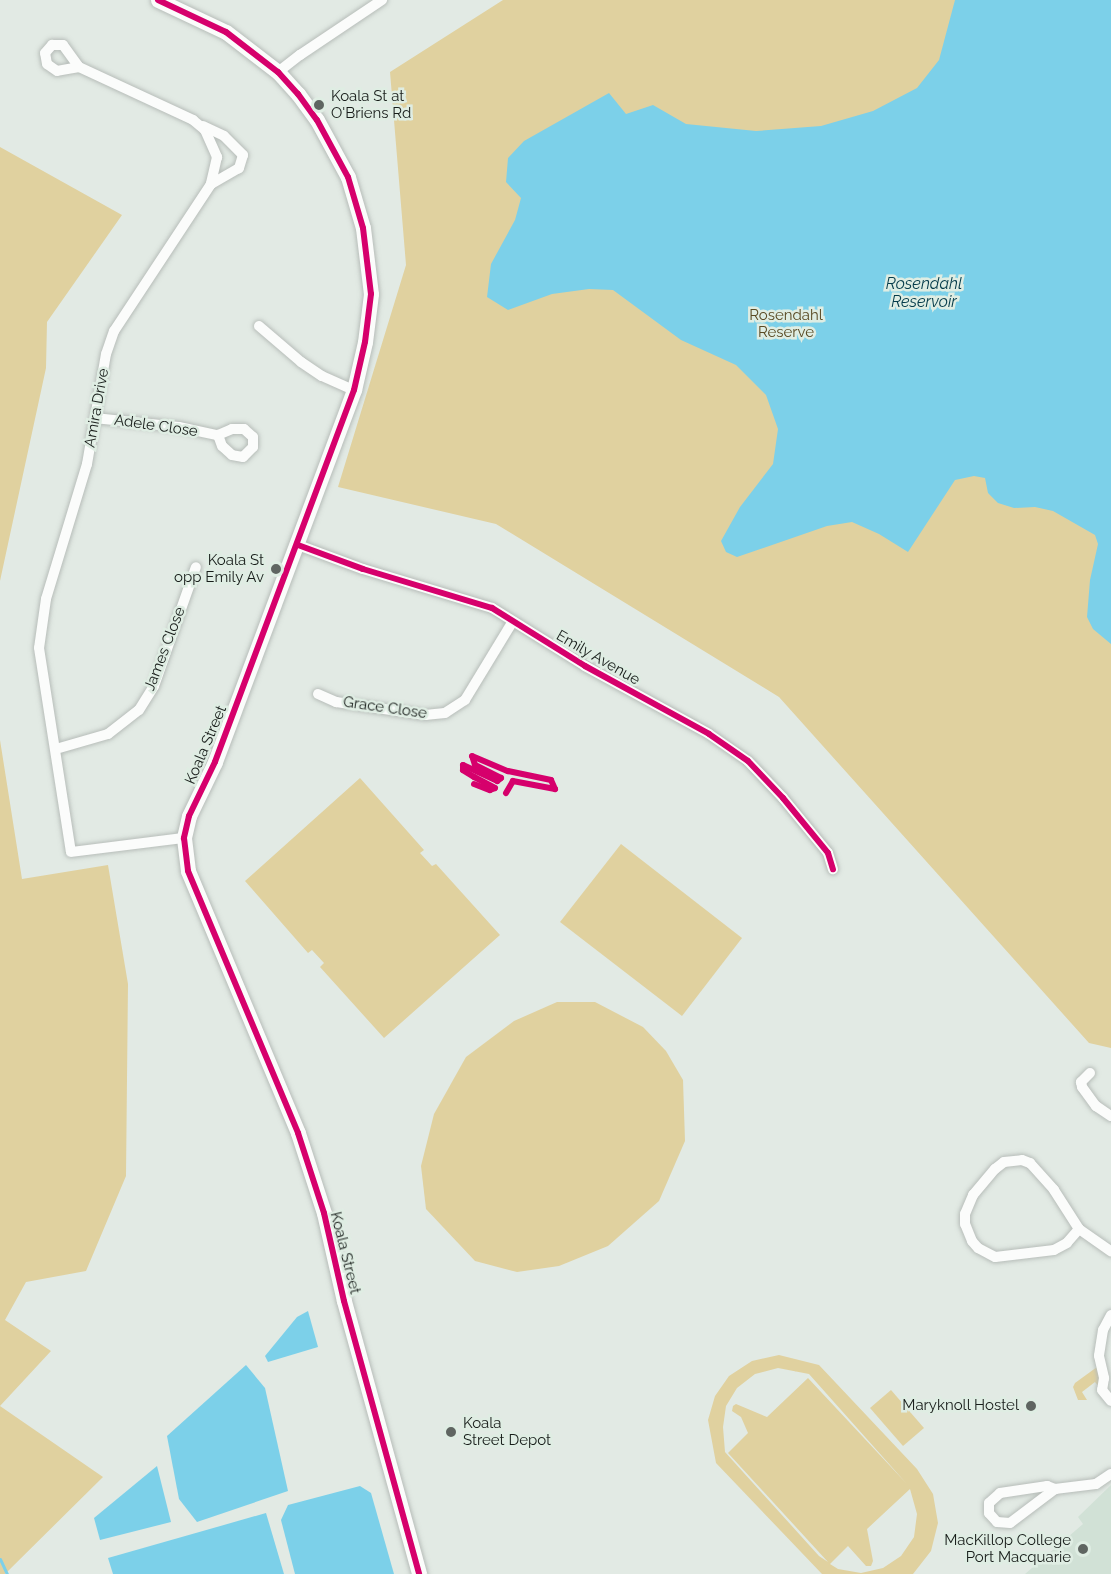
<!DOCTYPE html>
<html>
<head>
<meta charset="utf-8">
<style>
  body { margin:0 }
  #map { position:relative; width:1111px; height:1574px; overflow:hidden; background:#e2eae4; font-family:Raleway,sans-serif }
  div>[style] { position:absolute }
  .built>* { inset:0; background:#d1e1d6 }
  .green>* { inset:0; background:#e0d19f }
  .water>* { inset:0; background:#7cd0e9 }
  .stream>* { height:3px; margin:-1.5px; padding:0 1.5px; transform-origin:1.5px; border-radius:1.5px; background:#7cd0e9 }
  .roads { filter:drop-shadow(0 0 2px #b7bdb9) drop-shadow(0 0 2px #b7bdb9) }
  .street>* { height:10px; margin:-5px; padding:0 5px; transform-origin:5px; border-radius:5px; background:#fbfcfb }
  .secondary>* { height:15px; margin:-7.5px; padding:0 7.5px; transform-origin:7.5px; border-radius:7.5px; background:#fbfcfb }
  .cycleway>* { height:6px; margin:-3px; padding:0 3px; transform-origin:3px; border-radius:3px; background:#d6006c }
  .dots>* { width:16px; height:16px; translate:-50% -50%; box-sizing:border-box; border:3px solid #dfede3; border-radius:50% }
  span { translate:-50% -50%; white-space:nowrap; text-align:center; line-height:1.15; -webkit-text-stroke:5px #dfede3; paint-order:stroke }
  .poi-label { font-size:15px; color:#181d1a }
  .left { translate:0 -50%; text-align:left }
  .right { translate:-100% -50%; text-align:right }
  .park-label { font-size:15px; color:#594a24 }
  .street-label { font-size:15px; color:#181d1a }
  .water-label { font-size:16px; color:#043b4a; font-style:italic }
</style>
</head>
<body>
<div id="map">
  <div class="built">
    <i style="clip-path:polygon(1111px 1485px,1111px 1574px,1025px 1574px,1083px 1524px,1078px 1517px)"></i>
  </div>
  <div class="green">
    <i style="clip-path:polygon(503px 0,1111px 0,1111px 1048px,1089px 1043px,779px 697px,496px 524px,338px 487px,406px 265px,390px 72px)"></i>
    <i style="clip-path:polygon(0 147px,122px 215px,47px 322px,46px 368px,0 581px)"></i>
    <i style="clip-path:polygon(0 740px,22px 879px,108px 865px,128px 984px,126px 1176px,86px 1271px,26px 1282px,5px 1320px,51px 1351px,0 1406px,103px 1477px,5px 1574px,0 1574px)"></i>
    <i style="clip-path:polygon(360px 778px,424px 850px,420px 853px,432px 866px,436px 864px,500px 935px,384px 1038px,320px 967px,324px 963px,312px 950px,308px 953px,245px 881px)"></i>
    <i style="clip-path:polygon(621px 844px,742px 938px,682px 1016px,560px 922px)"></i>
    <i style="clip-path:polygon(557px 1002px,595px 1002px,643px 1027px,666px 1051px,683px 1080px,685px 1141px,659px 1201px,608px 1246px,559px 1266px,517px 1272px,475px 1261px,426px 1209px,421px 1166px,434px 1114px,466px 1057px,514px 1021px)"></i>
    <i style="clip-path:polygon(evenodd,779px 1355px,819px 1365px,917px 1469px,933px 1494px,938px 1523px,931px 1551px,913px 1574px,822px 1574px,716px 1463px,708px 1420px,715px 1396px,729px 1376px,752px 1361px,779px 1355px,778px 1368px,809px 1374px,906px 1483px,808px 1378px,767px 1417px,736px 1404px,733px 1406px,732px 1411px,741px 1417px,748px 1433px,728px 1453px,828px 1562px,819px 1556px,725px 1452px,723px 1427px,726px 1406px,737px 1388px,755px 1374px,778px 1368px,779px 1355px,910px 1489px,917px 1514px,914px 1537px,901px 1556px,883px 1568px,861px 1573px,838px 1569px,830px 1564px,848px 1546px,866px 1566px,871px 1566px,873px 1561px,867px 1529px,910px 1489px)"></i>
    <i style="clip-path:polygon(1097px 1367px,1101px 1389px,1095px 1382px,1082px 1392px,1087px 1400px,1078px 1400px,1073px 1387px,1075px 1383px)"></i>
    <i style="clip-path:polygon(891px 1390px,924px 1428px,903px 1446px,870px 1408px)"></i>
  </div>
  <div class="water">
    <i style="clip-path:polygon(955px 0,1111px 0,1111px 644px,1093px 629px,1087px 617px,1090px 580px,1098px 544px,1095px 535px,1053px 511px,1035px 507px,1014px 508px,998px 503px,988px 493px,985px 478px,974px 476px,955px 480px,908px 552px,879px 534px,852px 522px,827px 526px,737px 557px,726px 552px,721px 541px,740px 507px,773px 464px,778px 429px,766px 395px,736px 365px,681px 340px,613px 290px,589px 289px,552px 294px,508px 310px,487px 297px,491px 264px,515px 220px,521px 198px,506px 182px,508px 158px,524px 141px,609px 93px,626px 114px,653px 105px,686px 124px,756px 131px,821px 126px,873px 111px,917px 88px,939px 60px)"></i>
    <i style="clip-path:polygon(308px 1311px,318px 1347px,268px 1362px,265px 1356px,297px 1317px)"></i>
    <i style="clip-path:polygon(246px 1365px,265px 1388px,288px 1491px,197px 1522px,179px 1499px,167px 1436px)"></i>
    <i style="clip-path:polygon(157px 1466px,171px 1522px,100px 1540px,94px 1518px)"></i>
    <i style="clip-path:polygon(360px 1486px,371px 1493px,394px 1574px,295px 1574px,281px 1520px,288px 1505px)"></i>
    <i style="clip-path:polygon(266px 1513px,284px 1574px,113px 1574px,108px 1558px)"></i>
  </div>
  <div class="stream">
    <i style="left:0;top:1559px;width:17px;rotate:65deg"></i>
  </div>
  <div class="roads">
    <div class="street">
      <i style="left:79px;top:67px;width:22px;rotate:170deg"></i>
      <i style="left:57px;top:71px;width:12px;rotate:-145deg"></i>
      <i style="left:47px;top:64px;width:11px;rotate:-100deg"></i>
      <i style="left:45px;top:53px;width:11px;rotate:-49deg"></i>
      <i style="left:52px;top:45px;width:11px"></i>
      <i style="left:63px;top:45px;width:27px;rotate:54deg"></i>
      <i style="left:79px;top:67px;width:126px;rotate:24.9deg"></i>
      <i style="left:193px;top:120px;width:16px;rotate:40deg"></i>
      <i style="left:205px;top:130px;width:30px;rotate:66deg"></i>
      <i style="left:217px;top:157px;width:28px;rotate:103deg"></i>
      <i style="left:211px;top:184px;width:176px;rotate:123.4deg"></i>
      <i style="left:114px;top:331px;width:24px;rotate:109deg"></i>
      <i style="left:106px;top:354px;width:112px;rotate:99.8deg"></i>
      <i style="left:87px;top:464px;width:141px;rotate:106.9deg"></i>
      <i style="left:46px;top:599px;width:49px;rotate:98.1deg"></i>
      <i style="left:39px;top:648px;width:206px;rotate:81.1deg"></i>
      <i style="left:71px;top:852px;width:114px;rotate:-7.1deg"></i>
      <i style="left:278px;top:72px;width:28px;rotate:-38deg"></i>
      <i style="left:300px;top:55px;width:99px;rotate:-33.9deg"></i>
      <i style="left:203px;top:126px;width:23px;rotate:25deg"></i>
      <i style="left:224px;top:136px;width:27px;rotate:45deg"></i>
      <i style="left:243px;top:155px;width:14px;rotate:107deg"></i>
      <i style="left:239px;top:168px;width:32px;rotate:150deg"></i>
      <i style="left:259px;top:326px;width:55px;rotate:40.6deg"></i>
      <i style="left:301px;top:362px;width:25px;rotate:34deg"></i>
      <i style="left:322px;top:376px;width:35px;rotate:24deg"></i>
      <i style="left:95px;top:418px;width:84px;rotate:6.1deg"></i>
      <i style="left:179px;top:427px;width:40px;rotate:12deg"></i>
      <i style="left:218px;top:435px;width:15px;rotate:-23deg"></i>
      <i style="left:232px;top:429px;width:12px"></i>
      <i style="left:244px;top:429px;width:12px;rotate:42deg"></i>
      <i style="left:253px;top:437px;width:10px;rotate:90deg"></i>
      <i style="left:253px;top:447px;width:14px;rotate:135deg"></i>
      <i style="left:243px;top:457px;width:11px;rotate:-170deg"></i>
      <i style="left:232px;top:455px;width:13px;rotate:-138deg"></i>
      <i style="left:222px;top:446px;width:12px;rotate:-110deg"></i>
      <i style="left:298px;top:545px;width:69px;rotate:20.3deg"></i>
      <i style="left:363px;top:569px;width:135px;rotate:16.8deg"></i>
      <i style="left:492px;top:608px;width:110px;rotate:31.9deg"></i>
      <i style="left:585px;top:666px;width:141px;rotate:28.7deg"></i>
      <i style="left:709px;top:734px;width:47px;rotate:34.7deg"></i>
      <i style="left:748px;top:761px;width:51px;rotate:46.6deg"></i>
      <i style="left:783px;top:798px;width:71px;rotate:50.7deg"></i>
      <i style="left:828px;top:853px;width:17px;rotate:73deg"></i>
      <i style="left:318px;top:694px;width:20px;rotate:24deg"></i>
      <i style="left:336px;top:702px;width:90px;rotate:8.3deg"></i>
      <i style="left:425px;top:715px;width:20px;rotate:-6deg"></i>
      <i style="left:445px;top:713px;width:24px;rotate:-33deg"></i>
      <i style="left:465px;top:700px;width:92px;rotate:-58.7deg"></i>
      <i style="left:56px;top:749px;width:54px;rotate:-16.1deg"></i>
      <i style="left:108px;top:734px;width:39px;rotate:-38deg"></i>
      <i style="left:139px;top:710px;width:28px;rotate:-58deg"></i>
      <i style="left:154px;top:686px;width:126px;rotate:-70.6deg"></i>
      <i style="left:1090px;top:1073px;width:13px;rotate:135deg"></i>
      <i style="left:1081px;top:1082px;width:5px;rotate:79deg"></i>
      <i style="left:1082px;top:1087px;width:24px;rotate:54deg"></i>
      <i style="left:1096px;top:1106px;width:18px;rotate:34deg"></i>
      <i style="left:1079px;top:1229px;width:18px;rotate:131deg"></i>
      <i style="left:1067px;top:1243px;width:15px;rotate:152deg"></i>
      <i style="left:1054px;top:1250px;width:59px;rotate:173.2deg"></i>
      <i style="left:995px;top:1257px;width:19px;rotate:-152deg"></i>
      <i style="left:978px;top:1248px;width:9px;rotate:-131deg"></i>
      <i style="left:972px;top:1241px;width:18px;rotate:-112deg"></i>
      <i style="left:965px;top:1224px;width:10px;rotate:-90deg"></i>
      <i style="left:965px;top:1214px;width:21px;rotate:-67deg"></i>
      <i style="left:973px;top:1195px;width:34px;rotate:-50deg"></i>
      <i style="left:995px;top:1169px;width:11px;rotate:-38deg"></i>
      <i style="left:1004px;top:1162px;width:18px;rotate:-6deg"></i>
      <i style="left:1022px;top:1160px;width:9px;rotate:21deg"></i>
      <i style="left:1030px;top:1163px;width:36px;rotate:48deg"></i>
      <i style="left:1054px;top:1190px;width:46px;rotate:57.3deg"></i>
      <i style="left:1079px;top:1229px;width:39px;rotate:35deg"></i>
      <i style="left:1111px;top:1315px;width:17px;rotate:118deg"></i>
      <i style="left:1103px;top:1330px;width:26px;rotate:99deg"></i>
      <i style="left:1099px;top:1356px;width:23px;rotate:77deg"></i>
      <i style="left:1104px;top:1378px;width:12px;rotate:99deg"></i>
      <i style="left:1102px;top:1390px;width:14px;rotate:51deg"></i>
      <i style="left:1055px;top:1489px;width:56px;rotate:142.9deg"></i>
      <i style="left:1010px;top:1523px;width:13px;rotate:-176deg"></i>
      <i style="left:997px;top:1522px;width:12px;rotate:-132deg"></i>
      <i style="left:989px;top:1513px;width:10px;rotate:-90deg"></i>
      <i style="left:989px;top:1503px;width:15px;rotate:-42deg"></i>
      <i style="left:1000px;top:1493px;width:48px;rotate:-8.5deg"></i>
      <i style="left:1047px;top:1486px;width:9px;rotate:21deg"></i>
      <i style="left:1055px;top:1489px;width:41px;rotate:-7deg"></i>
      <i style="left:1096px;top:1484px;width:18px;rotate:-34deg"></i>
    </div>
    <div class="secondary">
      <i style="left:158px;top:0;width:75px;rotate:25.2deg"></i>
      <i style="left:226px;top:32px;width:66px;rotate:37.6deg"></i>
      <i style="left:278px;top:72px;width:30px;rotate:48deg"></i>
      <i style="left:298px;top:94px;width:32px;rotate:54deg"></i>
      <i style="left:317px;top:120px;width:65px;rotate:61.5deg"></i>
      <i style="left:348px;top:177px;width:53px;rotate:73.6deg"></i>
      <i style="left:363px;top:228px;width:66px;rotate:83.1deg"></i>
      <i style="left:371px;top:294px;width:48px;rotate:97.1deg"></i>
      <i style="left:365px;top:342px;width:49px;rotate:102.9deg"></i>
      <i style="left:354px;top:390px;width:397px;rotate:110.5deg"></i>
      <i style="left:215px;top:762px;width:60px;rotate:115.7deg"></i>
      <i style="left:189px;top:816px;width:23px;rotate:103deg"></i>
      <i style="left:184px;top:838px;width:33px;rotate:83deg"></i>
      <i style="left:188px;top:871px;width:284px;rotate:67.2deg"></i>
      <i style="left:298px;top:1133px;width:84px;rotate:72deg"></i>
      <i style="left:324px;top:1213px;width:90px;rotate:77.2deg"></i>
      <i style="left:344px;top:1301px;width:283px;rotate:74.6deg"></i>
    </div>
  </div>
  <div class="cycleway">
    <i style="left:158px;top:0;width:75px;rotate:25.2deg"></i>
    <i style="left:226px;top:32px;width:66px;rotate:37.6deg"></i>
    <i style="left:278px;top:72px;width:30px;rotate:48deg"></i>
    <i style="left:298px;top:94px;width:32px;rotate:54deg"></i>
    <i style="left:317px;top:120px;width:65px;rotate:61.5deg"></i>
    <i style="left:348px;top:177px;width:53px;rotate:73.6deg"></i>
    <i style="left:363px;top:228px;width:66px;rotate:83.1deg"></i>
    <i style="left:371px;top:294px;width:48px;rotate:97.1deg"></i>
    <i style="left:365px;top:342px;width:49px;rotate:102.9deg"></i>
    <i style="left:354px;top:390px;width:397px;rotate:110.5deg"></i>
    <i style="left:215px;top:762px;width:60px;rotate:115.7deg"></i>
    <i style="left:189px;top:816px;width:23px;rotate:103deg"></i>
    <i style="left:184px;top:838px;width:33px;rotate:83deg"></i>
    <i style="left:188px;top:871px;width:284px;rotate:67.2deg"></i>
    <i style="left:298px;top:1133px;width:84px;rotate:72deg"></i>
    <i style="left:324px;top:1213px;width:90px;rotate:77.2deg"></i>
    <i style="left:344px;top:1301px;width:283px;rotate:74.6deg"></i>
    <i style="left:298px;top:545px;width:69px;rotate:20.3deg"></i>
    <i style="left:363px;top:569px;width:135px;rotate:16.8deg"></i>
    <i style="left:492px;top:608px;width:110px;rotate:31.9deg"></i>
    <i style="left:585px;top:666px;width:141px;rotate:28.7deg"></i>
    <i style="left:709px;top:734px;width:47px;rotate:34.7deg"></i>
    <i style="left:748px;top:761px;width:51px;rotate:46.6deg"></i>
    <i style="left:783px;top:798px;width:71px;rotate:50.7deg"></i>
    <i style="left:828px;top:853px;width:17px;rotate:73deg"></i>
    <i style="left:474px;top:784px;width:17px;rotate:21deg"></i>
    <i style="left:490px;top:790px;width:5px;rotate:-22deg"></i>
    <i style="left:495px;top:788px;width:24px;rotate:-152deg"></i>
    <i style="left:474px;top:777px;width:13px;rotate:-148deg"></i>
    <i style="left:463px;top:770px;width:5px;rotate:-90deg"></i>
    <i style="left:463px;top:765px;width:38px;rotate:25deg"></i>
    <i style="left:497px;top:781px;width:5px;rotate:-37deg"></i>
    <i style="left:501px;top:778px;width:29px;rotate:-153deg"></i>
    <i style="left:475px;top:765px;width:9px;rotate:-108deg"></i>
    <i style="left:472px;top:756px;width:39px;rotate:23deg"></i>
    <i style="left:508px;top:771px;width:44px;rotate:11.8deg"></i>
    <i style="left:551px;top:780px;width:10px;rotate:66deg"></i>
    <i style="left:555px;top:789px;width:43px;rotate:-169.2deg"></i>
    <i style="left:513px;top:781px;width:14px;rotate:120deg"></i>
  </div>
  <div class="dots">
    <i style="left:319px;top:105px;background:#5f6561"></i>
    <i style="left:276px;top:569px;background:#5f6561"></i>
    <i style="left:1031px;top:1406px;background:#5f6561"></i>
    <i style="left:451px;top:1432px;background:#5f6561"></i>
    <i style="left:1083px;top:1549px;background:#5f6561"></i>
  </div>
  <div class="poi-label">
    <span class="left" style="left:331px;top:105px">Koala St at<br>O'Briens Rd</span>
    <span class="right" style="left:264px;top:569px">Koala St<br>opp Emily Av</span>
    <span class="right" style="left:1019px;top:1406px">Maryknoll Hostel</span>
    <span class="left" style="left:463px;top:1432px">Koala<br>Street Depot</span>
    <span class="right" style="left:1071px;top:1549px">MacKillop College<br>Port Macquarie</span>
  </div>
  <div class="park-label">
    <span style="left:786px;top:324px">Rosendahl<br>Reserve</span>
  </div>
  <div class="street-label">
    <span style="left:97px;top:408px;rotate:-80deg">Amira Drive</span>
    <span style="left:156px;top:426px;rotate:8deg">Adele Close</span>
    <span style="left:165px;top:649px;rotate:-69deg">James Close</span>
    <span style="left:598px;top:658px;rotate:30deg">Emily Avenue</span>
    <span style="left:385px;top:708px;rotate:8deg">Grace Close</span>
    <span style="left:206px;top:745px;rotate:-67deg">Koala Street</span>
    <span style="left:345px;top:1253px;rotate:76deg">Koala Street</span>
  </div>
  <div class="water-label">
    <span style="left:924px;top:293px">Rosendahl<br>Reservoir</span>
  </div>
</div>
</body>
</html>
